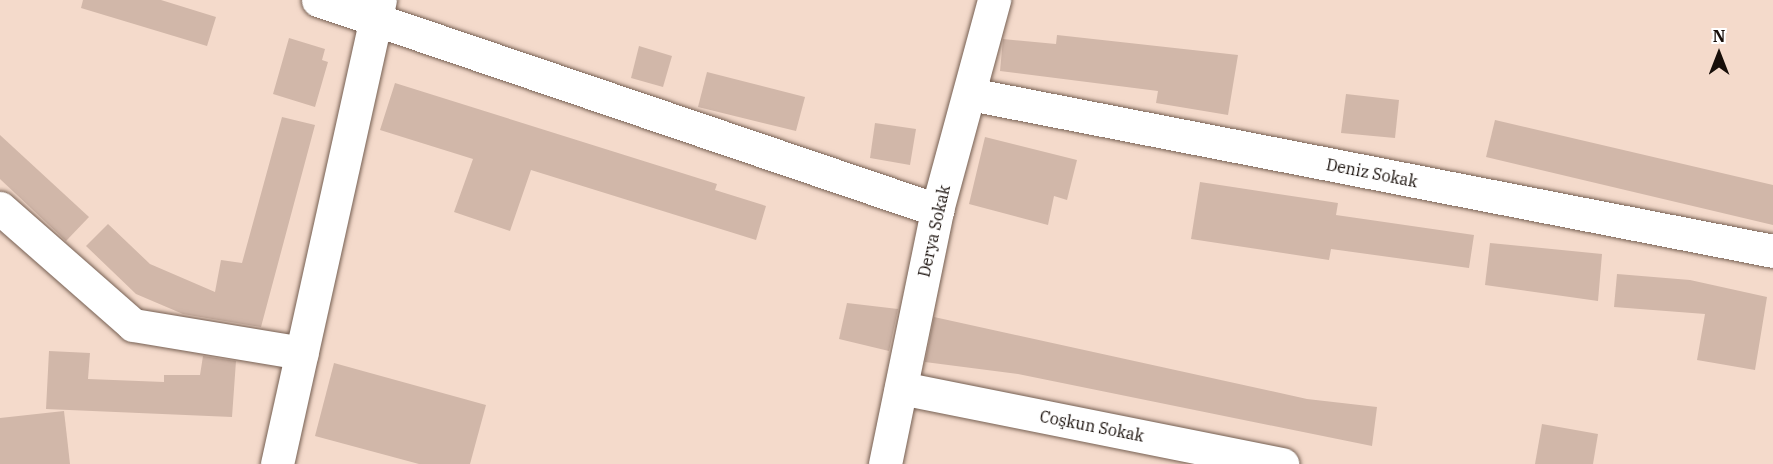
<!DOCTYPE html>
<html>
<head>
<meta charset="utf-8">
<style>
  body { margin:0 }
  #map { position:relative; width:1773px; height:464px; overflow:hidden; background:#f4dacb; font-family:"IBM Plex Serif",serif }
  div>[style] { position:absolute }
  .building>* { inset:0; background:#d1b7a9 }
  .roads { filter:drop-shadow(0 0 2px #755f52) drop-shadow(0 0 2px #755f52) }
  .minor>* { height:33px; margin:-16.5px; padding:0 16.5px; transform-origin:16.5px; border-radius:16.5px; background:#fff }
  span { translate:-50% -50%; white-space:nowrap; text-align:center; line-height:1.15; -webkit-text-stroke:5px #fff; paint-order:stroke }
  .street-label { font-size:16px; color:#170e09 }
  .north { position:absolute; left:1689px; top:24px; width:60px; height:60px; -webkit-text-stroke:4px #fff; paint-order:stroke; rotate:0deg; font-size:16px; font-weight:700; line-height:24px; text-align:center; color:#170e09 }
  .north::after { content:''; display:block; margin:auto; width:21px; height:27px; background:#170e09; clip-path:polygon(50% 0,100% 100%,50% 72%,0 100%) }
</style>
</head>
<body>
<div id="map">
  <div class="building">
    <i style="clip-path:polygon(83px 0,161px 0,216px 17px,207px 46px,81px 8px)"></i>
    <i style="clip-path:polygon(1057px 35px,1238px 55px,1228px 115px,1156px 103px,1158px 91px,1000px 71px,1003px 39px,1056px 44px)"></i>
    <i style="clip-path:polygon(289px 38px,325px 49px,322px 60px,328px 62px,315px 107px,273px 94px)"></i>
    <i style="clip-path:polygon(639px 46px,672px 56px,663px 87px,631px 78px)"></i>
    <i style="clip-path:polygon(707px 72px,805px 97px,796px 131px,698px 107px)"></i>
    <i style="clip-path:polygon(395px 83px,717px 184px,715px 190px,766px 206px,756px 240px,531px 170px,510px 231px,454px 212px,473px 159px,380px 130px)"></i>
    <i style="clip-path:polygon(1346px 94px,1399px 100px,1395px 138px,1341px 133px)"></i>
    <i style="clip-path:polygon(282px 117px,315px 125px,261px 327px,183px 314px,136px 294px,86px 246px,108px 224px,150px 264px,215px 292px,221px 260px,242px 263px)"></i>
    <i style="clip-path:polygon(1495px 120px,1773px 185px,1773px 225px,1486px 157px)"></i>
    <i style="clip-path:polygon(875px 123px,916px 129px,910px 165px,870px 158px)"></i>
    <i style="clip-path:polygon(0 135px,89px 217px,66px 241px,0 179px)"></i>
    <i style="clip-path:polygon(985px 137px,1077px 160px,1067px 200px,1054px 196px,1048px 225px,969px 204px)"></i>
    <i style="clip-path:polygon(1200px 182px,1338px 203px,1336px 215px,1474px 235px,1469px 268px,1331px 249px,1329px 260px,1191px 239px)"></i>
    <i style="clip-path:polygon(1490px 243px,1602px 254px,1598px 301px,1485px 285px)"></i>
    <i style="clip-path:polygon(1617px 274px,1690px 280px,1767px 297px,1755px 370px,1697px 360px,1705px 314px,1614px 307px)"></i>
    <i style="clip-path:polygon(847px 303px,898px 309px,889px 351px,839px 339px)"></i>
    <i style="clip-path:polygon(934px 317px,1307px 399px,1377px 407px,1372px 446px,1018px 374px,925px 362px)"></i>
    <i style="clip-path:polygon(49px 351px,90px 353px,88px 379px,164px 382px,164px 375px,200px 375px,203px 356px,236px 361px,232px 417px,46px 409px)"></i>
    <i style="clip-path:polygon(334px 363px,486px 405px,470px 464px,419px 464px,315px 436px)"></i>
    <i style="clip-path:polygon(64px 411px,70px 464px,0 464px,0 418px)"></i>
    <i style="clip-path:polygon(1542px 424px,1598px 434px,1593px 464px,1535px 464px)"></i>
  </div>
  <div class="roads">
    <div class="minor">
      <i style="left:318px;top:0;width:654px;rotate:18.74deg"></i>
      <i style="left:970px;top:94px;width:818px;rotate:11.06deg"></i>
      <i style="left:0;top:208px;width:177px;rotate:41.3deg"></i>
      <i style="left:133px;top:325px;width:171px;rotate:9.4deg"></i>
      <i style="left:901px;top:388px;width:389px;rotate:11.3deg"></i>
      <i style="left:277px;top:464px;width:475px;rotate:-77.5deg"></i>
      <i style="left:885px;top:464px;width:259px;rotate:-78.4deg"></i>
      <i style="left:937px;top:210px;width:218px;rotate:-74.8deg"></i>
    </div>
  </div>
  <div class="street-label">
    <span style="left:1372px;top:173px;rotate:11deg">Deniz Sokak</span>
    <span style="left:934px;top:231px;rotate:-77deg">Derya Sokak</span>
    <span style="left:1092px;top:426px;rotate:11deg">Coşkun Sokak</span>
  </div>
  <div class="north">N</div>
</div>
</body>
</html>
